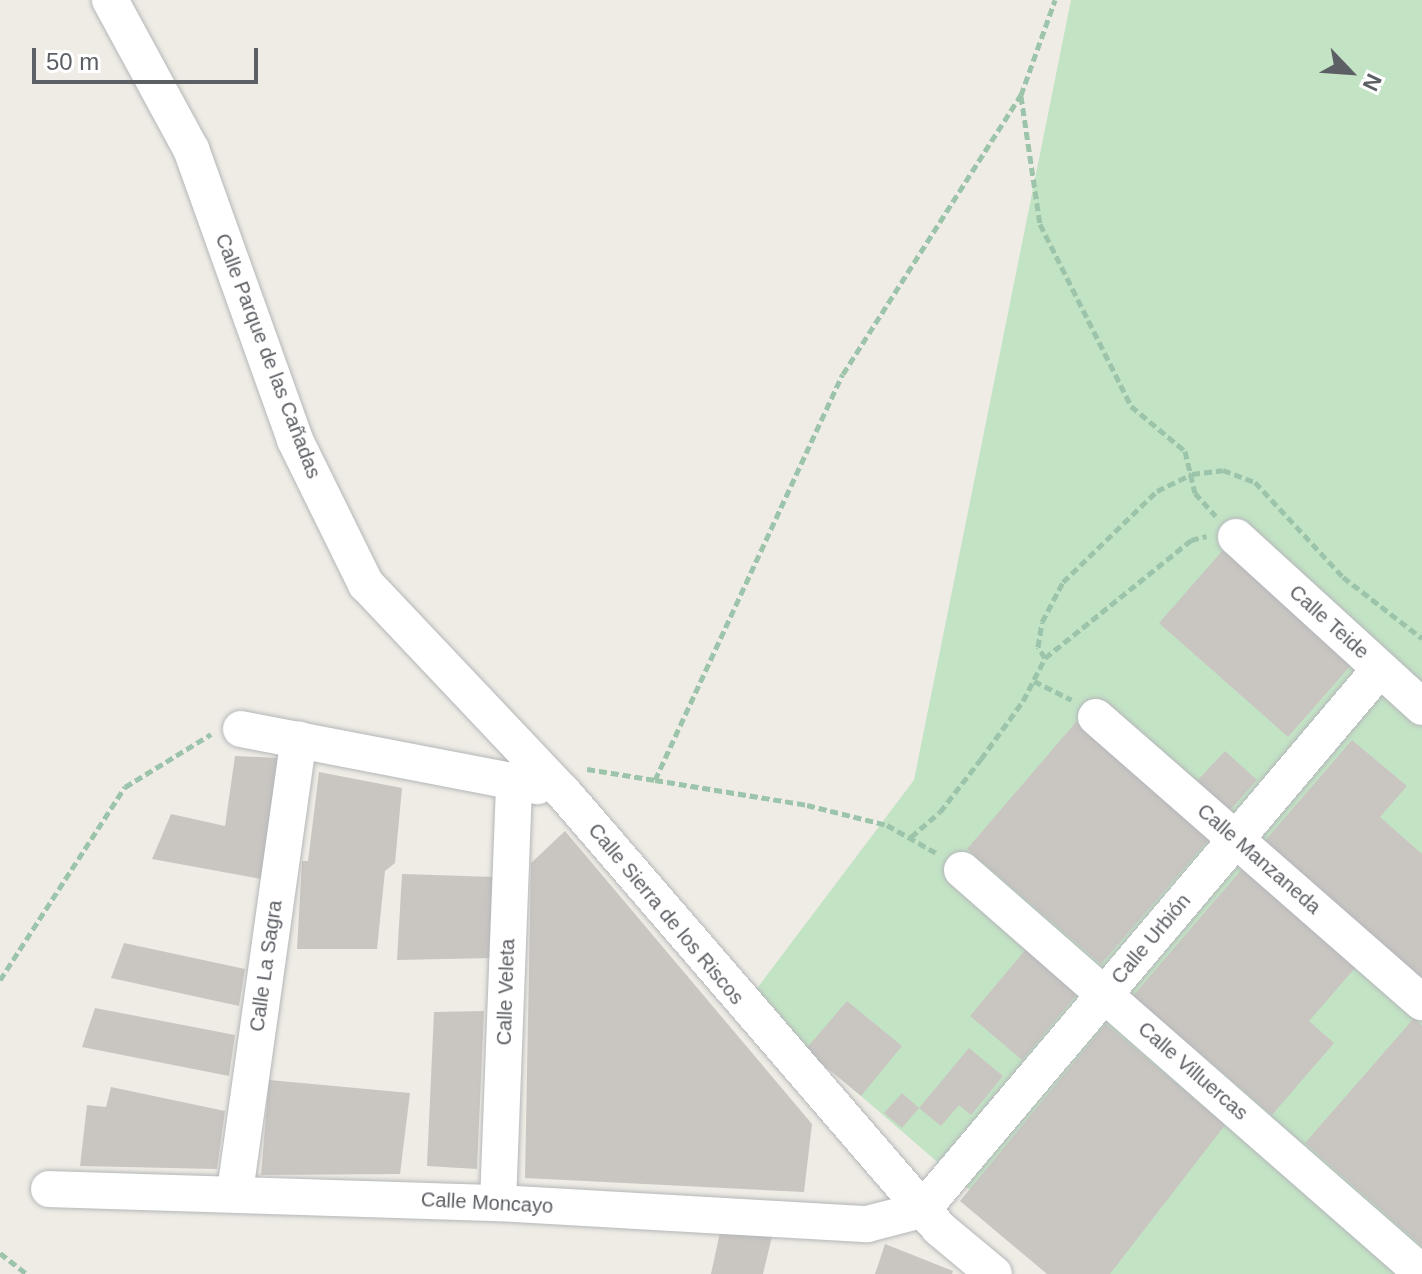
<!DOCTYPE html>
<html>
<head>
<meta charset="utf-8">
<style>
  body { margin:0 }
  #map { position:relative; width:1422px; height:1274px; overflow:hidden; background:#eeece4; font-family:Arial,sans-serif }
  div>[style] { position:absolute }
  .green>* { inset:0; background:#c3e3c5 }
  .building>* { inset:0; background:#c9c6c2 }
  .path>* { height:5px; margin-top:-2.5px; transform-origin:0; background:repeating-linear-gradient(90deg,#9cc4ab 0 8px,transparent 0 12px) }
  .roads { filter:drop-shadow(0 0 2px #b5b6ba) drop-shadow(0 0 2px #b5b6ba) }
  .street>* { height:36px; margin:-18px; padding:0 18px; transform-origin:18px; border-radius:18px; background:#fff }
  span { translate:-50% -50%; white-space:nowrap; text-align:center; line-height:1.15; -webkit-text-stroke:7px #fff; paint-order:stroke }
  .street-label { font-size:20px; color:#5c5f64 }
  .north { position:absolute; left:1310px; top:32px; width:80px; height:80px; -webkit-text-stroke:6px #fff; paint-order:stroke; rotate:115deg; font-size:22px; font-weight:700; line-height:32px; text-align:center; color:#5c5f64 }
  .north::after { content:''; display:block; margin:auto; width:28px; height:36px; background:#5c5f64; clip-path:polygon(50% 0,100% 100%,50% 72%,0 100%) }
  .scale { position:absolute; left:32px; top:48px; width:226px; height:36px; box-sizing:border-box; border:4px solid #5c5f64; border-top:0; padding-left:10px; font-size:24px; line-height:28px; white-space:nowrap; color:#5c5f64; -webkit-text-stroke:6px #fff; paint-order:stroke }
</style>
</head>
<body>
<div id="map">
  <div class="green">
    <i style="clip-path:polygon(1071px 0,1422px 0,1422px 1274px,1067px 1274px,749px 999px,914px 780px)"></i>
  </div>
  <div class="building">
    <i style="clip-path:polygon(1223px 550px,1352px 664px,1288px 737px,1159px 623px)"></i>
    <i style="clip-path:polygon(1076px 722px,1210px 838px,1101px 964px,967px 849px)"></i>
    <i style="clip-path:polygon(1352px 740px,1407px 786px,1380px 817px,1422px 854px,1422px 980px,1264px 842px)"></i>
    <i style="clip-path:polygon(1225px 751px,1257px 780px,1230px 810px,1197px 781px)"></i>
    <i style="clip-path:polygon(235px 756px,280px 758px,261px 879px,152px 859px,171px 814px,225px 826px)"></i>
    <i style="clip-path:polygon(319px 772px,402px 788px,395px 863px,385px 871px,377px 949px,297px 949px,302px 861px,308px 861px)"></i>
    <i style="clip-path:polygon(565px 831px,812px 1124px,804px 1192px,525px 1178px,531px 863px)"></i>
    <i style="clip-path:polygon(1242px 869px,1356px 967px,1309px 1021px,1334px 1043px,1272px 1115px,1133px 996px)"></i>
    <i style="clip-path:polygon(402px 874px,496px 877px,493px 958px,397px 960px)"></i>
    <i style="clip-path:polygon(124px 943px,245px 969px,239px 1006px,111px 978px)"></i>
    <i style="clip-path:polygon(1026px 949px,1078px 993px,1022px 1060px,970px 1016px)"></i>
    <i style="clip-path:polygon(847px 1001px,902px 1046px,861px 1096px,805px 1050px)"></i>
    <i style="clip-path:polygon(95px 1008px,235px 1035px,229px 1076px,82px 1047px)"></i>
    <i style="clip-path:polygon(484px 1011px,477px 1169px,427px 1166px,434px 1012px)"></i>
    <i style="clip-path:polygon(1414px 1018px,1422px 1026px,1422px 1246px,1305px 1143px)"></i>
    <i style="clip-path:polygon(1106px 1024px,1225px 1125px,1110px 1274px,1047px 1274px,960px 1201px)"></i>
    <i style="clip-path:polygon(969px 1048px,1003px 1076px,971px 1115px,959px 1105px,941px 1126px,919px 1108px)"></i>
    <i style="clip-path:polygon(269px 1080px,410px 1093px,400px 1174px,261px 1175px)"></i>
    <i style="clip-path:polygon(111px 1087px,225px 1111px,217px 1169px,80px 1166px,87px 1105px,106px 1107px)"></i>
    <i style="clip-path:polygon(902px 1093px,919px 1108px,902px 1128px,884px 1113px)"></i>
    <i style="clip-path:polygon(722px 1223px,774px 1228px,763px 1274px,711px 1274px)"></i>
    <i style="clip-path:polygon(885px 1244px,953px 1271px,952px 1274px,875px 1274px)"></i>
  </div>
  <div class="path">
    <i style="left:1021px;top:96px;width:129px;rotate:81.6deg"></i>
    <i style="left:1040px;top:224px;width:203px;rotate:63.4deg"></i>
    <i style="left:1131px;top:406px;width:70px;rotate:39.8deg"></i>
    <i style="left:1185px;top:451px;width:43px;rotate:76.6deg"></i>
    <i style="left:1195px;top:493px;width:31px;rotate:48deg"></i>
    <i style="left:1045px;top:658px;width:13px;rotate:-122deg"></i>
    <i style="left:1038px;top:647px;width:25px;rotate:-81deg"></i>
    <i style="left:1042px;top:622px;width:45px;rotate:-62.3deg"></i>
    <i style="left:1063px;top:582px;width:131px;rotate:-44.1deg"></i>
    <i style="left:1157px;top:491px;width:39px;rotate:-26deg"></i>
    <i style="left:1192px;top:474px;width:31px;rotate:-7deg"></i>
    <i style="left:1223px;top:470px;width:34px;rotate:21deg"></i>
    <i style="left:1255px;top:482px;width:129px;rotate:47.2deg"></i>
    <i style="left:1343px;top:577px;width:100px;rotate:37.7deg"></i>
    <i style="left:1034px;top:681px;width:42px;rotate:26.6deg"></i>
    <i style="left:587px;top:769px;width:69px;rotate:9.2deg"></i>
    <i style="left:655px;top:780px;width:447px;rotate:-65.2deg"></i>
    <i style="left:843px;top:374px;width:331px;rotate:-57.5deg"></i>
    <i style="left:1021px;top:95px;width:101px;rotate:-70.3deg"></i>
    <i style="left:655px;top:780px;width:154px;rotate:9.3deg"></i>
    <i style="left:807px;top:805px;width:82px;rotate:14deg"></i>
    <i style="left:887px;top:825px;width:59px;rotate:29.6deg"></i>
    <i style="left:911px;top:837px;width:38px;rotate:-41deg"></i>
    <i style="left:940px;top:812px;width:67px;rotate:-52.3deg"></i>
    <i style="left:981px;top:759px;width:72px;rotate:-54.1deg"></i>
    <i style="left:1023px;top:701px;width:48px;rotate:-62.9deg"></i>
    <i style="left:1045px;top:658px;width:188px;rotate:-38.9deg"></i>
    <i style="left:1191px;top:540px;width:16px;rotate:-14deg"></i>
    <i style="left:0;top:980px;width:230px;rotate:-57.1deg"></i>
    <i style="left:125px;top:787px;width:101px;rotate:-31.6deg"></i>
    <i style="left:0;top:1253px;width:34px;rotate:38deg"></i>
  </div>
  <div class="roads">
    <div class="street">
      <i style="left:110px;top:0;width:170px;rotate:61.5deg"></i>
      <i style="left:191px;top:149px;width:309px;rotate:70.3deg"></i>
      <i style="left:295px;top:440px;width:161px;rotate:63.8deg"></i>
      <i style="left:366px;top:584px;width:286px;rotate:46.6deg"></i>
      <i style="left:563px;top:792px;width:577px;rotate:49.22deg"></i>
      <i style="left:940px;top:1229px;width:70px;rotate:39.8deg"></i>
      <i style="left:1236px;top:537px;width:252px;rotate:42.4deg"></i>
      <i style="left:1096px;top:717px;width:433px;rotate:41.2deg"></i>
      <i style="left:241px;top:729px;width:302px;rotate:10.9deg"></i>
      <i style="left:962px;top:870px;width:612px;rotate:41.22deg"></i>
      <i style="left:49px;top:1189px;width:449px;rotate:1.8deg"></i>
      <i style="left:498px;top:1203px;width:370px;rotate:3.3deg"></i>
      <i style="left:867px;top:1224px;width:57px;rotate:-14.3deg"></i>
      <i style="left:922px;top:1210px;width:709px;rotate:-49.75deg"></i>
      <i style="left:235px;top:1192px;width:457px;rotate:-82deg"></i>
      <i style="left:498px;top:1203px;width:422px;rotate:-87.8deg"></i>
    </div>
  </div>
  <div class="street-label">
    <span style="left:268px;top:356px;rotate:69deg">Calle Parque de las Cañadas</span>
    <span style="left:1329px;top:622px;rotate:42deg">Calle Teide</span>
    <span style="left:1259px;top:859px;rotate:41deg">Calle Manzaneda</span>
    <span style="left:666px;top:914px;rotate:50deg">Calle Sierra de los Riscos</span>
    <span style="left:1151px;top:939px;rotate:-50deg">Calle Urbión</span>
    <span style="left:266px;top:966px;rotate:-82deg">Calle La Sagra</span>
    <span style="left:506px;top:992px;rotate:-88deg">Calle Veleta</span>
    <span style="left:1193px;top:1071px;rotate:41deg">Calle Villuercas</span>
    <span style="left:487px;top:1203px;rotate:3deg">Calle Moncayo</span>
  </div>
  <div class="north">N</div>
  <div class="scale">50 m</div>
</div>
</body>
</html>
